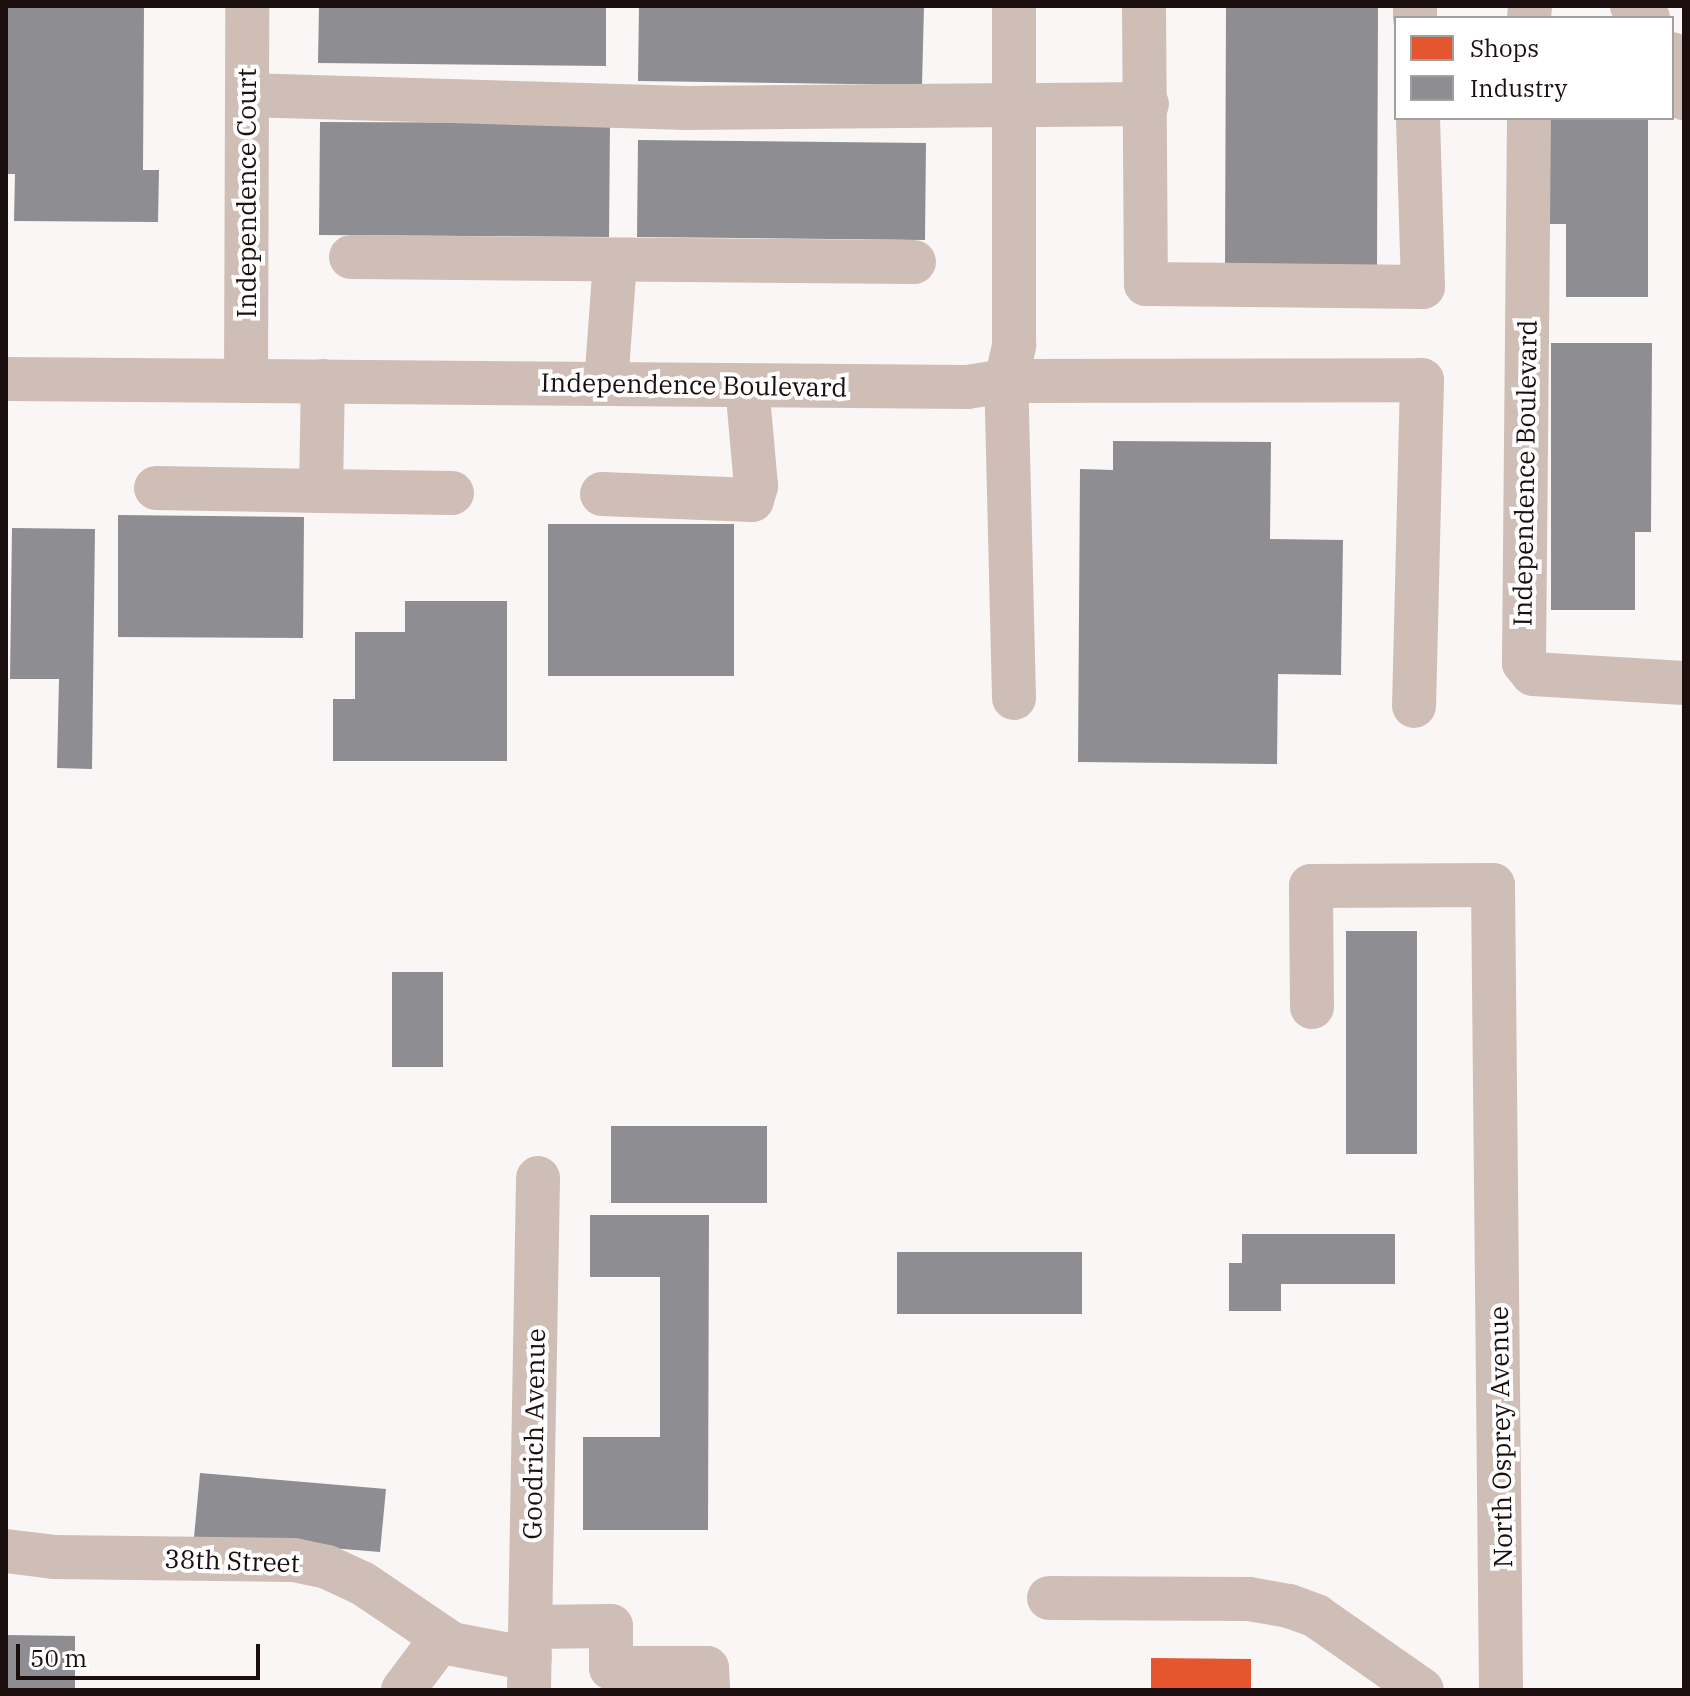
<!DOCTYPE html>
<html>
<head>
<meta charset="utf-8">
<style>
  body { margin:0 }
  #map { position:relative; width:1690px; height:1696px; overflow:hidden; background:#faf6f6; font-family:"IBM Plex Serif",serif }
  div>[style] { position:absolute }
  .shops>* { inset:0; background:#e4572e }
  .industry>* { inset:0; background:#8d8d92 }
  .minor>* { height:44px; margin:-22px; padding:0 22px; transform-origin:22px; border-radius:22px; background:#cfbeb5 }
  span { translate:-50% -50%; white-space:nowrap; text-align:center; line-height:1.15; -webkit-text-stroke:8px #fff; paint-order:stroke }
  .street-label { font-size:26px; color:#1b0e0e }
  .frame { position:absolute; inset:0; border:8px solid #1b0e0e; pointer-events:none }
  .legend { position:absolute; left:1394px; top:16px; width:280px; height:104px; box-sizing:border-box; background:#fff; border:2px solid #a49f9f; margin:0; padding:10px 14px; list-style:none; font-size:24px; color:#1b0e0e }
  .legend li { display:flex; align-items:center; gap:16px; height:40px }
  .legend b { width:40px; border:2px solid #a49f9f }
  .scale { position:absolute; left:16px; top:1644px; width:244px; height:36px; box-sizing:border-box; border:4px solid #1b0e0e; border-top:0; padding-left:10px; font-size:24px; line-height:28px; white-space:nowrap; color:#1b0e0e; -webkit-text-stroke:6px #fff; paint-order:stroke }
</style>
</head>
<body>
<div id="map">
  <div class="shops">
    <i style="clip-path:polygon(1151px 1658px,1251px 1659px,1251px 1690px,1151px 1690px)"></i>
  </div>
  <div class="industry">
    <i style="clip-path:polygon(6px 6px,144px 6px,143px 170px,159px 170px,158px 222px,14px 221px,15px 174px,6px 174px)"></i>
    <i style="clip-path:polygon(319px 6px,606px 6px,606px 66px,318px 63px)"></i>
    <i style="clip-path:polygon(639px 6px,924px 6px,922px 85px,638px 81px)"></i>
    <i style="clip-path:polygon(1226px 6px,1378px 6px,1377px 267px,1225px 266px)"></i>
    <i style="clip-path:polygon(1546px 118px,1648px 118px,1648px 297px,1566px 297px,1566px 224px,1546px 224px)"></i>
    <i style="clip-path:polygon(320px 122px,610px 123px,609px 237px,319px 235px)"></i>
    <i style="clip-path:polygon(638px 140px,926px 143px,925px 240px,637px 237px)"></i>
    <i style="clip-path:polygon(1551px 343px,1652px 343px,1651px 532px,1635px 532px,1635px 610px,1551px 610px)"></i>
    <i style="clip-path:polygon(1113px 441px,1271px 442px,1270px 539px,1343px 540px,1341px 675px,1278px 674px,1277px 764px,1078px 762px,1080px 469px,1113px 470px)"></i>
    <i style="clip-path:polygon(118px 515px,304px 517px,303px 638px,118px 637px)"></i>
    <i style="clip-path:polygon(548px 524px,734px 524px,734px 676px,548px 676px)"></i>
    <i style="clip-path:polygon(12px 528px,95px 529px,92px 769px,57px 768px,59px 679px,10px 679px)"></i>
    <i style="clip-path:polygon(405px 601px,507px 601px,507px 761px,333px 761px,333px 699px,355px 699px,355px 632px,405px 632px)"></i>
    <i style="clip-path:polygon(1346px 931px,1417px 931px,1417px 1154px,1346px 1154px)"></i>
    <i style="clip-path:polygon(392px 972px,443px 972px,443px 1067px,392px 1067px)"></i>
    <i style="clip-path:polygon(611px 1126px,767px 1126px,767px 1203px,611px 1203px)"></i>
    <i style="clip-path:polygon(590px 1215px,709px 1215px,708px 1530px,583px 1530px,583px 1437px,660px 1437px,660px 1277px,590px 1277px)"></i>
    <i style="clip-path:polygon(1242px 1234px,1395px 1234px,1395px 1284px,1281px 1284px,1281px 1311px,1229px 1311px,1229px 1263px,1242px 1263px)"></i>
    <i style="clip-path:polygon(897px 1252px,1082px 1252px,1082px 1314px,897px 1314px)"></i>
    <i style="clip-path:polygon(200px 1473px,386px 1489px,380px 1552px,194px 1537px)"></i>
    <i style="clip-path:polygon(6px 1635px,75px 1636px,75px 1690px,6px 1690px)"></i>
  </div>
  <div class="minor">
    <i style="left:1144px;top:6px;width:278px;rotate:89.6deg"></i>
    <i style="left:1146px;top:284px;width:277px;rotate:0.6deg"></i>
    <i style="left:1423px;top:287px;width:169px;rotate:-91.7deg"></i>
    <i style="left:1415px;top:6px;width:12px;rotate:90deg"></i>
    <i style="left:1632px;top:6px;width:20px;rotate:37deg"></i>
    <i style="left:1529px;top:18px;width:12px;rotate:-85deg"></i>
    <i style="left:1672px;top:54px;width:46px;rotate:74.7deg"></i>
    <i style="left:247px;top:95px;width:440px;rotate:1.7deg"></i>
    <i style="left:687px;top:108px;width:460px;rotate:-0.5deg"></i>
    <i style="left:1529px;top:118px;width:545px;rotate:90.53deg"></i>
    <i style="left:1524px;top:663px;width:14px;rotate:51deg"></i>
    <i style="left:1533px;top:674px;width:151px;rotate:3.4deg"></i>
    <i style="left:351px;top:257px;width:563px;rotate:0.51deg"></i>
    <i style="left:6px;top:379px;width:961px;rotate:0.48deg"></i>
    <i style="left:967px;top:387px;width:39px;rotate:-9deg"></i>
    <i style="left:1006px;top:381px;width:37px;rotate:-77deg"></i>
    <i style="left:1014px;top:345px;width:339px;rotate:-90deg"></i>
    <i style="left:246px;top:381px;width:375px;rotate:-89.8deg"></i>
    <i style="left:606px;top:384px;width:123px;rotate:-85.8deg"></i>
    <i style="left:156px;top:488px;width:165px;rotate:1deg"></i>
    <i style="left:321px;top:491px;width:110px;rotate:-89deg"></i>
    <i style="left:321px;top:491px;width:131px;rotate:0.9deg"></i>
    <i style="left:602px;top:494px;width:150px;rotate:2.3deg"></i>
    <i style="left:752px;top:500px;width:15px;rotate:-74deg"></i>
    <i style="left:756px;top:486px;width:101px;rotate:-95.1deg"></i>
    <i style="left:1014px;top:698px;width:317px;rotate:-91.4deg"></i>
    <i style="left:1006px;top:381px;width:416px;rotate:-0.1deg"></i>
    <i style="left:1422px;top:380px;width:326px;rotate:91.4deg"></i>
    <i style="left:1312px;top:1007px;width:121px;rotate:-90.5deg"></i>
    <i style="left:1311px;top:886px;width:182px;rotate:-0.3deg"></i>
    <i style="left:1493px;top:885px;width:805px;rotate:89.43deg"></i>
    <i style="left:6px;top:1551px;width:48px;rotate:7.1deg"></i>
    <i style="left:54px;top:1557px;width:240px;rotate:0.7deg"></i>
    <i style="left:294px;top:1560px;width:34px;rotate:12deg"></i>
    <i style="left:327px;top:1567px;width:38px;rotate:25deg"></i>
    <i style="left:362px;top:1583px;width:109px;rotate:34.1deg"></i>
    <i style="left:452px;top:1644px;width:79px;rotate:10.9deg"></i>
    <i style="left:1049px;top:1598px;width:200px;rotate:0.3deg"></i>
    <i style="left:1249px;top:1599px;width:41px;rotate:9.9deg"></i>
    <i style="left:1289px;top:1606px;width:29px;rotate:20deg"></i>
    <i style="left:1316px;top:1616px;width:129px;rotate:34.9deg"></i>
    <i style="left:531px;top:1627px;width:80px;rotate:-0.7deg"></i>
    <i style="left:611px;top:1626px;width:42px;rotate:90deg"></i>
    <i style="left:611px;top:1668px;width:96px"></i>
    <i style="left:707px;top:1668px;width:22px;rotate:87deg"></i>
    <i style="left:403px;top:1690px;width:65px;rotate:-53.1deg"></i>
    <i style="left:529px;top:1690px;width:512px;rotate:-88.99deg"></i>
  </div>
  <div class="street-label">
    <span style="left:247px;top:193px;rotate:-90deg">Independence Court</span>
    <span style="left:694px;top:385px;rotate:1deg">Independence Boulevard</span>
    <span style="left:1525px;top:473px;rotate:-89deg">Independence Boulevard</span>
    <span style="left:534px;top:1434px;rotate:-89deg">Goodrich Avenue</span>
    <span style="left:1501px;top:1437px;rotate:-91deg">North Osprey Avenue</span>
    <span style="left:232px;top:1561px;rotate:2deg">38th Street</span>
  </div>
  <div class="frame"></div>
  <ul class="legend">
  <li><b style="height:22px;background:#e4572e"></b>Shops</li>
  <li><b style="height:22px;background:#8d8d92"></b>Industry</li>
  </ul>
  <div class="scale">50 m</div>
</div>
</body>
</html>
